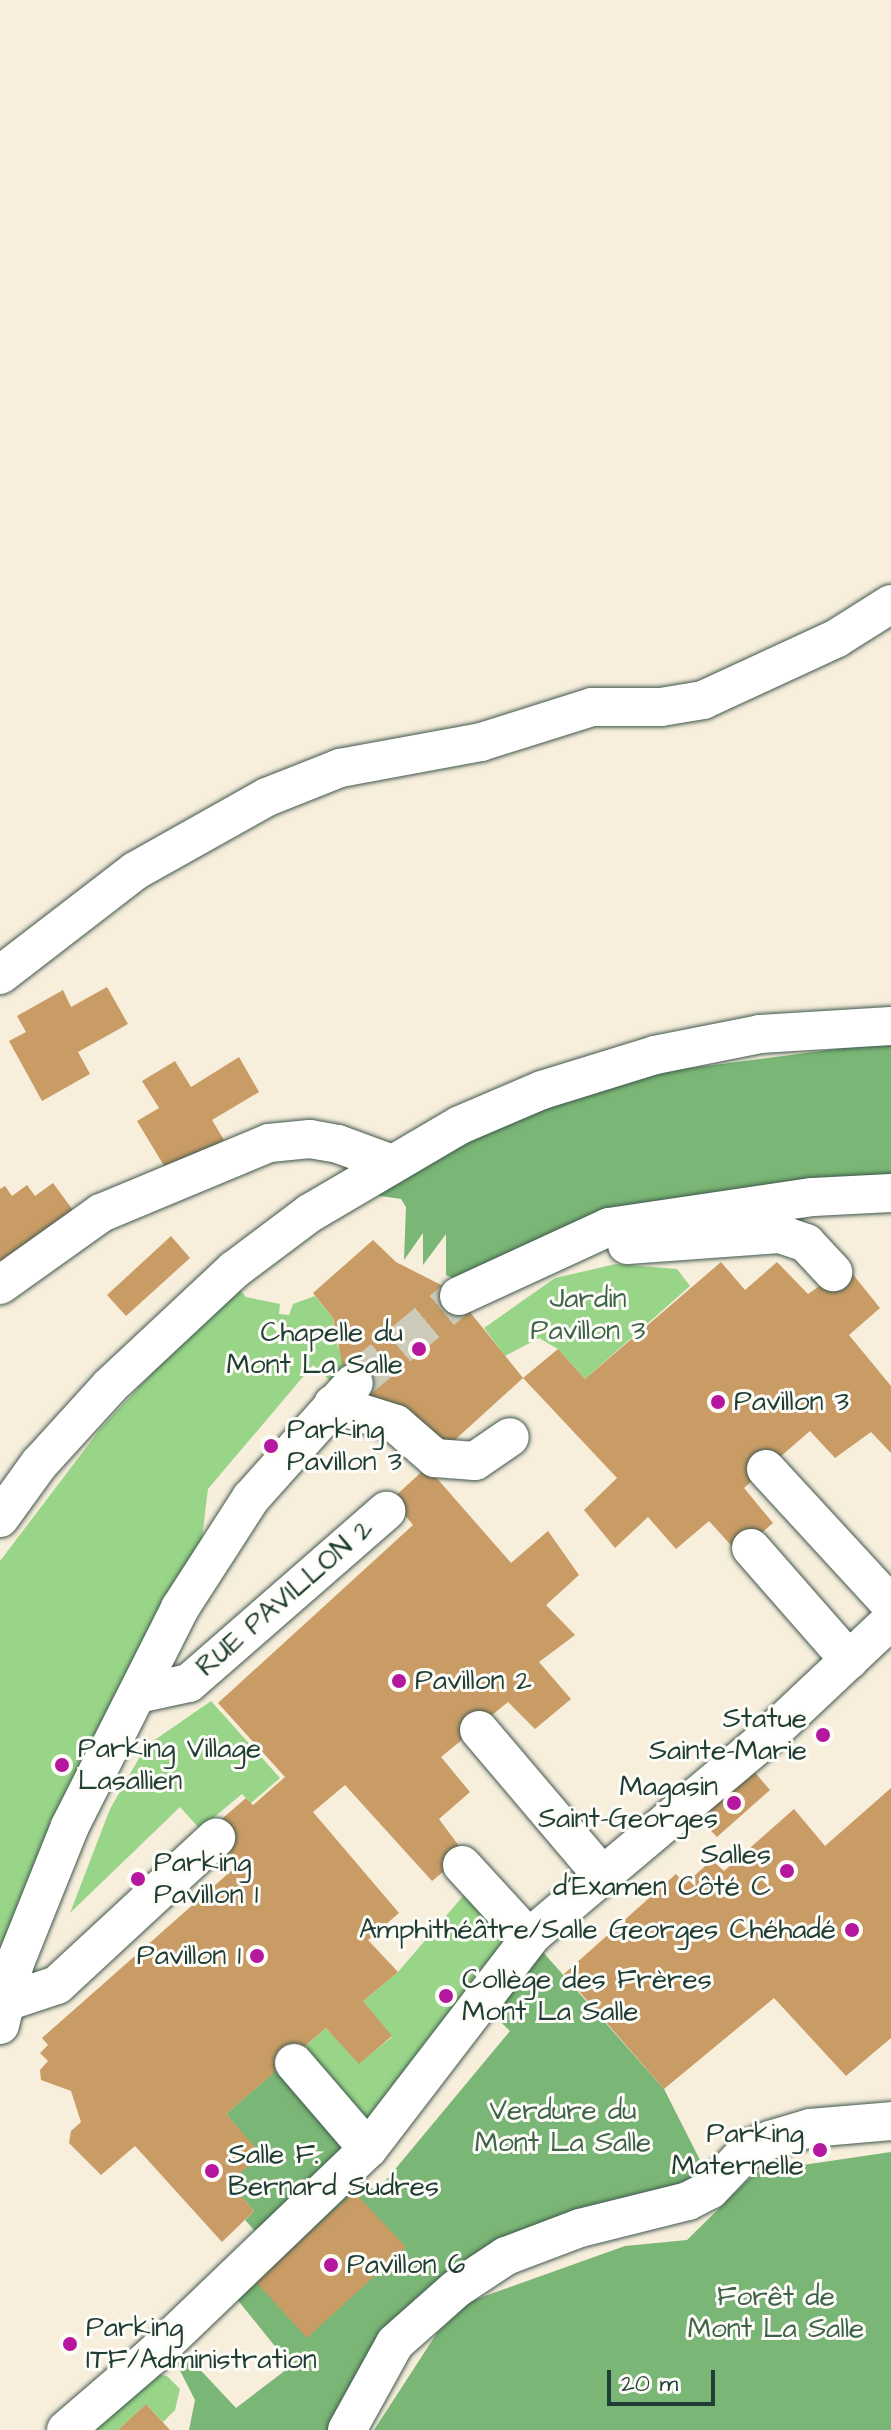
<!DOCTYPE html>
<html>
<head>
<meta charset="utf-8">
<style>
  body { margin:0 }
  #map { position:relative; width:891px; height:2430px; overflow:hidden; background:#f7eedc; font-family:"Architects Daughter",sans-serif }
  div>[style] { position:absolute }
  .green>* { inset:0; background:#99d589 }
  .forest>* { inset:0; background:#7ab675 }
  .building>* { inset:0; background:#c99c66 }
  .minor-tunnel>* { height:38px; margin-top:-19px; transform-origin:0; background:repeating-linear-gradient(90deg,#cccbba 0 38px,transparent 0 57px) }
  .roads { filter:drop-shadow(0 0 2px #3f584d) drop-shadow(0 0 2px #3f584d) }
  .minor>* { height:38px; margin:-19px; padding:0 19px; transform-origin:19px; border-radius:19px; background:#fff }
  .dots>* { width:22px; height:22px; translate:-50% -50%; box-sizing:border-box; border:4px solid #fdfcf7; border-radius:50% }
  span { translate:-50% -50%; white-space:nowrap; text-align:center; line-height:1.15; -webkit-text-stroke:6px #fdfcf7; paint-order:stroke }
  .park-label { font-size:28px; color:#3e6349 }
  .poi-label { font-size:28px; color:#1f3d34 }
  .right { translate:-100% -50%; text-align:right }
  .left { translate:0 -50%; text-align:left }
  .street-label { font-size:28px; color:#1f3d34 }
  .scale { position:absolute; left:607px; top:2370px; width:108px; height:36px; box-sizing:border-box; border:4px solid #1f3d34; border-top:0; padding-left:10px; font-size:24px; line-height:28px; white-space:nowrap; color:#1f3d34; -webkit-text-stroke:6px #fdfcf7; paint-order:stroke }
</style>
</head>
<body>
<div id="map">
  <div class="green">
    <i style="clip-path:polygon(616px 1264px,677px 1269px,690px 1286px,585px 1379px,558px 1349px,539px 1338px,505px 1356px,484px 1328px,555px 1278px)"></i>
    <i style="clip-path:polygon(240px 1290px,246px 1297px,280px 1304px,279px 1314px,289px 1315px,293px 1304px,315px 1296px,333px 1318px,336px 1342px,354px 1383px,345px 1394px,313px 1365px,208px 1489px,197px 1579px,0 2011px,0 1561px,101px 1428px,180px 1343px)"></i>
    <i style="clip-path:polygon(211px 1701px,280px 1778px,251px 1803px,242px 1794px,200px 1829px,180px 1807px,70px 1913px,110px 1809px,146px 1746px)"></i>
    <i style="clip-path:polygon(464px 1895px,516px 1943px,373px 2130px,302px 2049px,326px 2028px,359px 2063px,392px 2037px,363px 2001px,398px 1972px)"></i>
    <i style="clip-path:polygon(139px 2371px,167px 2376px,180px 2389px,175px 2410px,163px 2422px,146px 2404px,118px 2430px,66px 2430px)"></i>
  </div>
  <div class="forest">
    <i style="clip-path:polygon(891px 1042px,891px 1181px,743px 1193px,473px 1288px,446px 1275px,446px 1234px,423px 1265px,423px 1233px,404px 1260px,406px 1207px,401px 1199px,374px 1195px,525px 1111px,628px 1076px)"></i>
    <i style="clip-path:polygon(542px 1951px,664px 2089px,700px 2160px,699px 2181px,457px 2289px,346px 2430px,189px 2430px,195px 2400px,165px 2341px,192px 2361px,236px 2408px,291px 2366px,236px 2298px,359px 2182px,377px 2191px,510px 2031px,490px 2012px)"></i>
    <i style="clip-path:polygon(279px 2068px,351px 2148px,266px 2243px,245px 2220px,254px 2211px,229px 2182px,255px 2148px,226px 2114px)"></i>
    <i style="clip-path:polygon(891px 2152px,891px 2430px,374px 2430px,437px 2333px,471px 2301px,625px 2246px,687px 2240px,756px 2172px)"></i>
  </div>
  <div class="building">
    <i style="clip-path:polygon(107px 987px,128px 1024px,78px 1052px,90px 1074px,42px 1101px,9px 1041px,26px 1032px,17px 1016px,63px 990px,71px 1007px)"></i>
    <i style="clip-path:polygon(239px 1057px,259px 1092px,212px 1120px,224px 1140px,169px 1174px,137px 1121px,159px 1108px,142px 1081px,175px 1061px,191px 1087px)"></i>
    <i style="clip-path:polygon(53px 1183px,75px 1213px,0 1268px,0 1189px,5px 1186px,12px 1196px,27px 1185px,35px 1196px)"></i>
    <i style="clip-path:polygon(171px 1236px,190px 1258px,126px 1316px,107px 1295px)"></i>
    <i style="clip-path:polygon(373px 1240px,396px 1262px,453px 1291px,523px 1378px,435px 1458px,354px 1383px,342px 1363px,333px 1318px,313px 1293px)"></i>
    <i style="clip-path:polygon(721px 1262px,745px 1290px,777px 1262px,808px 1294px,847px 1267px,880px 1308px,849px 1335px,891px 1386px,891px 1453px,871px 1432px,835px 1458px,810px 1431px,744px 1488px,773px 1523px,738px 1553px,709px 1521px,676px 1549px,648px 1517px,615px 1548px,584px 1510px,617px 1478px,523px 1378px,558px 1349px,585px 1379px)"></i>
    <i style="clip-path:polygon(427px 1467px,511px 1563px,548px 1531px,579px 1575px,546px 1605px,575px 1635px,539px 1662px,571px 1699px,535px 1729px,508px 1702px,441px 1757px,470px 1792px,439px 1819px,465px 1854px,432px 1881px,345px 1785px,313px 1812px,399px 1913px,368px 1940px,398px 1972px,363px 2001px,392px 2036px,359px 2064px,326px 2028px,226px 2114px,262px 2155px,229px 2182px,254px 2211px,222px 2242px,135px 2146px,101px 2175px,69px 2143px,71px 2131px,81px 2122px,71px 2091px,41px 2080px,40px 2070px,48px 2061px,40px 2053px,48px 2045px,42px 2038px,239px 1864px,209px 1830px,246px 1798px,253px 1805px,285px 1777px,218px 1703px,413px 1525px,392px 1499px)"></i>
    <i style="clip-path:polygon(752px 1769px,770px 1790px,717px 1837px,697px 1816px)"></i>
    <i style="clip-path:polygon(891px 1788px,891px 2038px,846px 2076px,774px 1998px,664px 2089px,564px 1974px,676px 1874px,685px 1884px,712px 1860px,724px 1871px,794px 1809px,825px 1846px)"></i>
    <i style="clip-path:polygon(354px 2192px,406px 2247px,307px 2338px,256px 2282px)"></i>
    <i style="clip-path:polygon(146px 2404px,170px 2430px,118px 2430px)"></i>
  </div>
  <div class="minor-tunnel">
    <i style="left:354px;top:1383px;width:136px;rotate:-39.6deg"></i>
  </div>
  <div class="roads">
    <div class="minor">
      <i style="left:0;top:975px;width:170px;rotate:-37.6deg"></i>
      <i style="left:135px;top:871px;width:151px;rotate:-29.3deg"></i>
      <i style="left:267px;top:797px;width:79px;rotate:-21.7deg"></i>
      <i style="left:340px;top:768px;width:143px;rotate:-10.4deg"></i>
      <i style="left:481px;top:742px;width:116px;rotate:-17.5deg"></i>
      <i style="left:592px;top:707px;width:69px"></i>
      <i style="left:661px;top:707px;width:43px;rotate:-9.5deg"></i>
      <i style="left:703px;top:700px;width:148px;rotate:-24.8deg"></i>
      <i style="left:837px;top:638px;width:64px;rotate:-32.2deg"></i>
      <i style="left:627px;top:1245px;width:153px;rotate:-4.1deg"></i>
      <i style="left:780px;top:1234px;width:28px;rotate:19deg"></i>
      <i style="left:806px;top:1243px;width:40px;rotate:47deg"></i>
      <i style="left:0;top:1285px;width:124px;rotate:-35.5deg"></i>
      <i style="left:101px;top:1213px;width:182px;rotate:-22.6deg"></i>
      <i style="left:269px;top:1143px;width:41px;rotate:-5.6deg"></i>
      <i style="left:310px;top:1139px;width:28px;rotate:10deg"></i>
      <i style="left:338px;top:1144px;width:58px;rotate:20.3deg"></i>
      <i style="left:459px;top:1296px;width:165px;rotate:-24.7deg"></i>
      <i style="left:609px;top:1227px;width:206px;rotate:-8.4deg"></i>
      <i style="left:813px;top:1197px;width:78px;rotate:-2.9deg"></i>
      <i style="left:333px;top:1404px;width:66px;rotate:17.6deg"></i>
      <i style="left:396px;top:1424px;width:52px;rotate:41.1deg"></i>
      <i style="left:435px;top:1458px;width:40px;rotate:4.3deg"></i>
      <i style="left:475px;top:1461px;width:42px;rotate:-34.4deg"></i>
      <i style="left:766px;top:1469px;width:185px;rotate:47.4deg"></i>
      <i style="left:0;top:1518px;width:67px;rotate:-54.2deg"></i>
      <i style="left:39px;top:1464px;width:105px;rotate:-47.7deg"></i>
      <i style="left:110px;top:1386px;width:170px;rotate:-43.1deg"></i>
      <i style="left:234px;top:1270px;width:95px;rotate:-36.9deg"></i>
      <i style="left:310px;top:1213px;width:174px;rotate:-30.4deg"></i>
      <i style="left:460px;top:1125px;width:89px;rotate:-23.1deg"></i>
      <i style="left:542px;top:1090px;width:118px;rotate:-17.2deg"></i>
      <i style="left:655px;top:1055px;width:107px;rotate:-11.3deg"></i>
      <i style="left:760px;top:1034px;width:131px;rotate:-3.5deg"></i>
      <i style="left:751px;top:1548px;width:149px;rotate:48.8deg"></i>
      <i style="left:138px;top:1694px;width:52px;rotate:-12.2deg"></i>
      <i style="left:189px;top:1683px;width:262px;rotate:-41.1deg"></i>
      <i style="left:479px;top:1730px;width:189px;rotate:49.7deg"></i>
      <i style="left:462px;top:1865px;width:99px;rotate:47.5deg"></i>
      <i style="left:3px;top:2003px;width:57px;rotate:-18.4deg"></i>
      <i style="left:57px;top:1985px;width:217px;rotate:-42.8deg"></i>
      <i style="left:0;top:2025px;width:64px;rotate:-76.4deg"></i>
      <i style="left:15px;top:1963px;width:148px;rotate:-68.1deg"></i>
      <i style="left:70px;top:1826px;width:244px;rotate:-63.2deg"></i>
      <i style="left:180px;top:1608px;width:131px;rotate:-57.2deg"></i>
      <i style="left:251px;top:1498px;width:154px;rotate:-48.2deg"></i>
      <i style="left:294px;top:2063px;width:113px;rotate:49.3deg"></i>
      <i style="left:66px;top:2430px;width:113px;rotate:-40.7deg"></i>
      <i style="left:152px;top:2356px;width:299px;rotate:-43.8deg"></i>
      <i style="left:368px;top:2149px;width:270px;rotate:-52.5deg"></i>
      <i style="left:532px;top:1935px;width:306px;rotate:-40.1deg"></i>
      <i style="left:766px;top:1738px;width:172px;rotate:-43.3deg"></i>
      <i style="left:347px;top:2430px;width:99px;rotate:-61.1deg"></i>
      <i style="left:395px;top:2343px;width:81px;rotate:-41.5deg"></i>
      <i style="left:456px;top:2289px;width:60px;rotate:-33.4deg"></i>
      <i style="left:506px;top:2256px;width:79px;rotate:-20.7deg"></i>
      <i style="left:580px;top:2228px;width:111px;rotate:-14deg"></i>
      <i style="left:688px;top:2201px;width:25px;rotate:-27deg"></i>
      <i style="left:710px;top:2190px;width:58px;rotate:-46.4deg"></i>
      <i style="left:750px;top:2148px;width:22px;rotate:-22deg"></i>
      <i style="left:770px;top:2140px;width:42px;rotate:-16.7deg"></i>
      <i style="left:810px;top:2128px;width:81px;rotate:-4.9deg"></i>
    </div>
  </div>
  <div class="dots">
    <i style="left:419px;top:1349px;background:#b5179e"></i>
    <i style="left:718px;top:1402px;background:#b5179e"></i>
    <i style="left:271px;top:1446px;background:#b5179e"></i>
    <i style="left:399px;top:1681px;background:#b5179e"></i>
    <i style="left:823px;top:1735px;background:#b5179e"></i>
    <i style="left:62px;top:1765px;background:#b5179e"></i>
    <i style="left:734px;top:1803px;background:#b5179e"></i>
    <i style="left:787px;top:1871px;background:#b5179e"></i>
    <i style="left:138px;top:1879px;background:#b5179e"></i>
    <i style="left:852px;top:1930px;background:#b5179e"></i>
    <i style="left:257px;top:1956px;background:#b5179e"></i>
    <i style="left:446px;top:1996px;background:#b5179e"></i>
    <i style="left:820px;top:2150px;background:#b5179e"></i>
    <i style="left:212px;top:2171px;background:#b5179e"></i>
    <i style="left:331px;top:2265px;background:#b5179e"></i>
    <i style="left:70px;top:2344px;background:#b5179e"></i>
  </div>
  <div class="park-label">
    <span style="left:588px;top:1315px">Jardin<br>Pavillon 3</span>
    <span style="left:563px;top:2127px">Verdure du<br>Mont La Salle</span>
    <span style="left:776px;top:2313px">Forêt de<br>Mont La Salle</span>
  </div>
  <div class="poi-label">
    <span class="right" style="left:403px;top:1349px">Chapelle du<br>Mont La Salle</span>
    <span class="left" style="left:734px;top:1402px">Pavillon 3</span>
    <span class="left" style="left:287px;top:1446px">Parking<br>Pavillon 3</span>
    <span class="left" style="left:415px;top:1681px">Pavillon 2</span>
    <span class="right" style="left:807px;top:1735px">Statue<br>Sainte-Marie</span>
    <span class="left" style="left:78px;top:1765px">Parking Village<br>Lasallien</span>
    <span class="right" style="left:718px;top:1803px">Magasin<br>Saint-Georges</span>
    <span class="right" style="left:771px;top:1871px">Salles<br>d’Examen Côté C</span>
    <span class="left" style="left:154px;top:1879px">Parking<br>Pavillon 1</span>
    <span class="right" style="left:836px;top:1930px">Amphithéâtre/Salle Georges Chéhadé</span>
    <span class="right" style="left:241px;top:1956px">Pavillon 1</span>
    <span class="left" style="left:462px;top:1996px">Collège des Frères<br>Mont La Salle</span>
    <span class="right" style="left:804px;top:2150px">Parking<br>Maternelle</span>
    <span class="left" style="left:228px;top:2171px">Salle F.<br>Bernard Sudres</span>
    <span class="left" style="left:347px;top:2265px">Pavillon 6</span>
    <span class="left" style="left:86px;top:2344px">Parking<br>ITF/Administration</span>
  </div>
  <div class="street-label">
    <span style="left:285px;top:1598px;rotate:-41deg">RUE PAVILLON 2</span>
  </div>
  <div class="scale">20 m</div>
</div>
</body>
</html>
